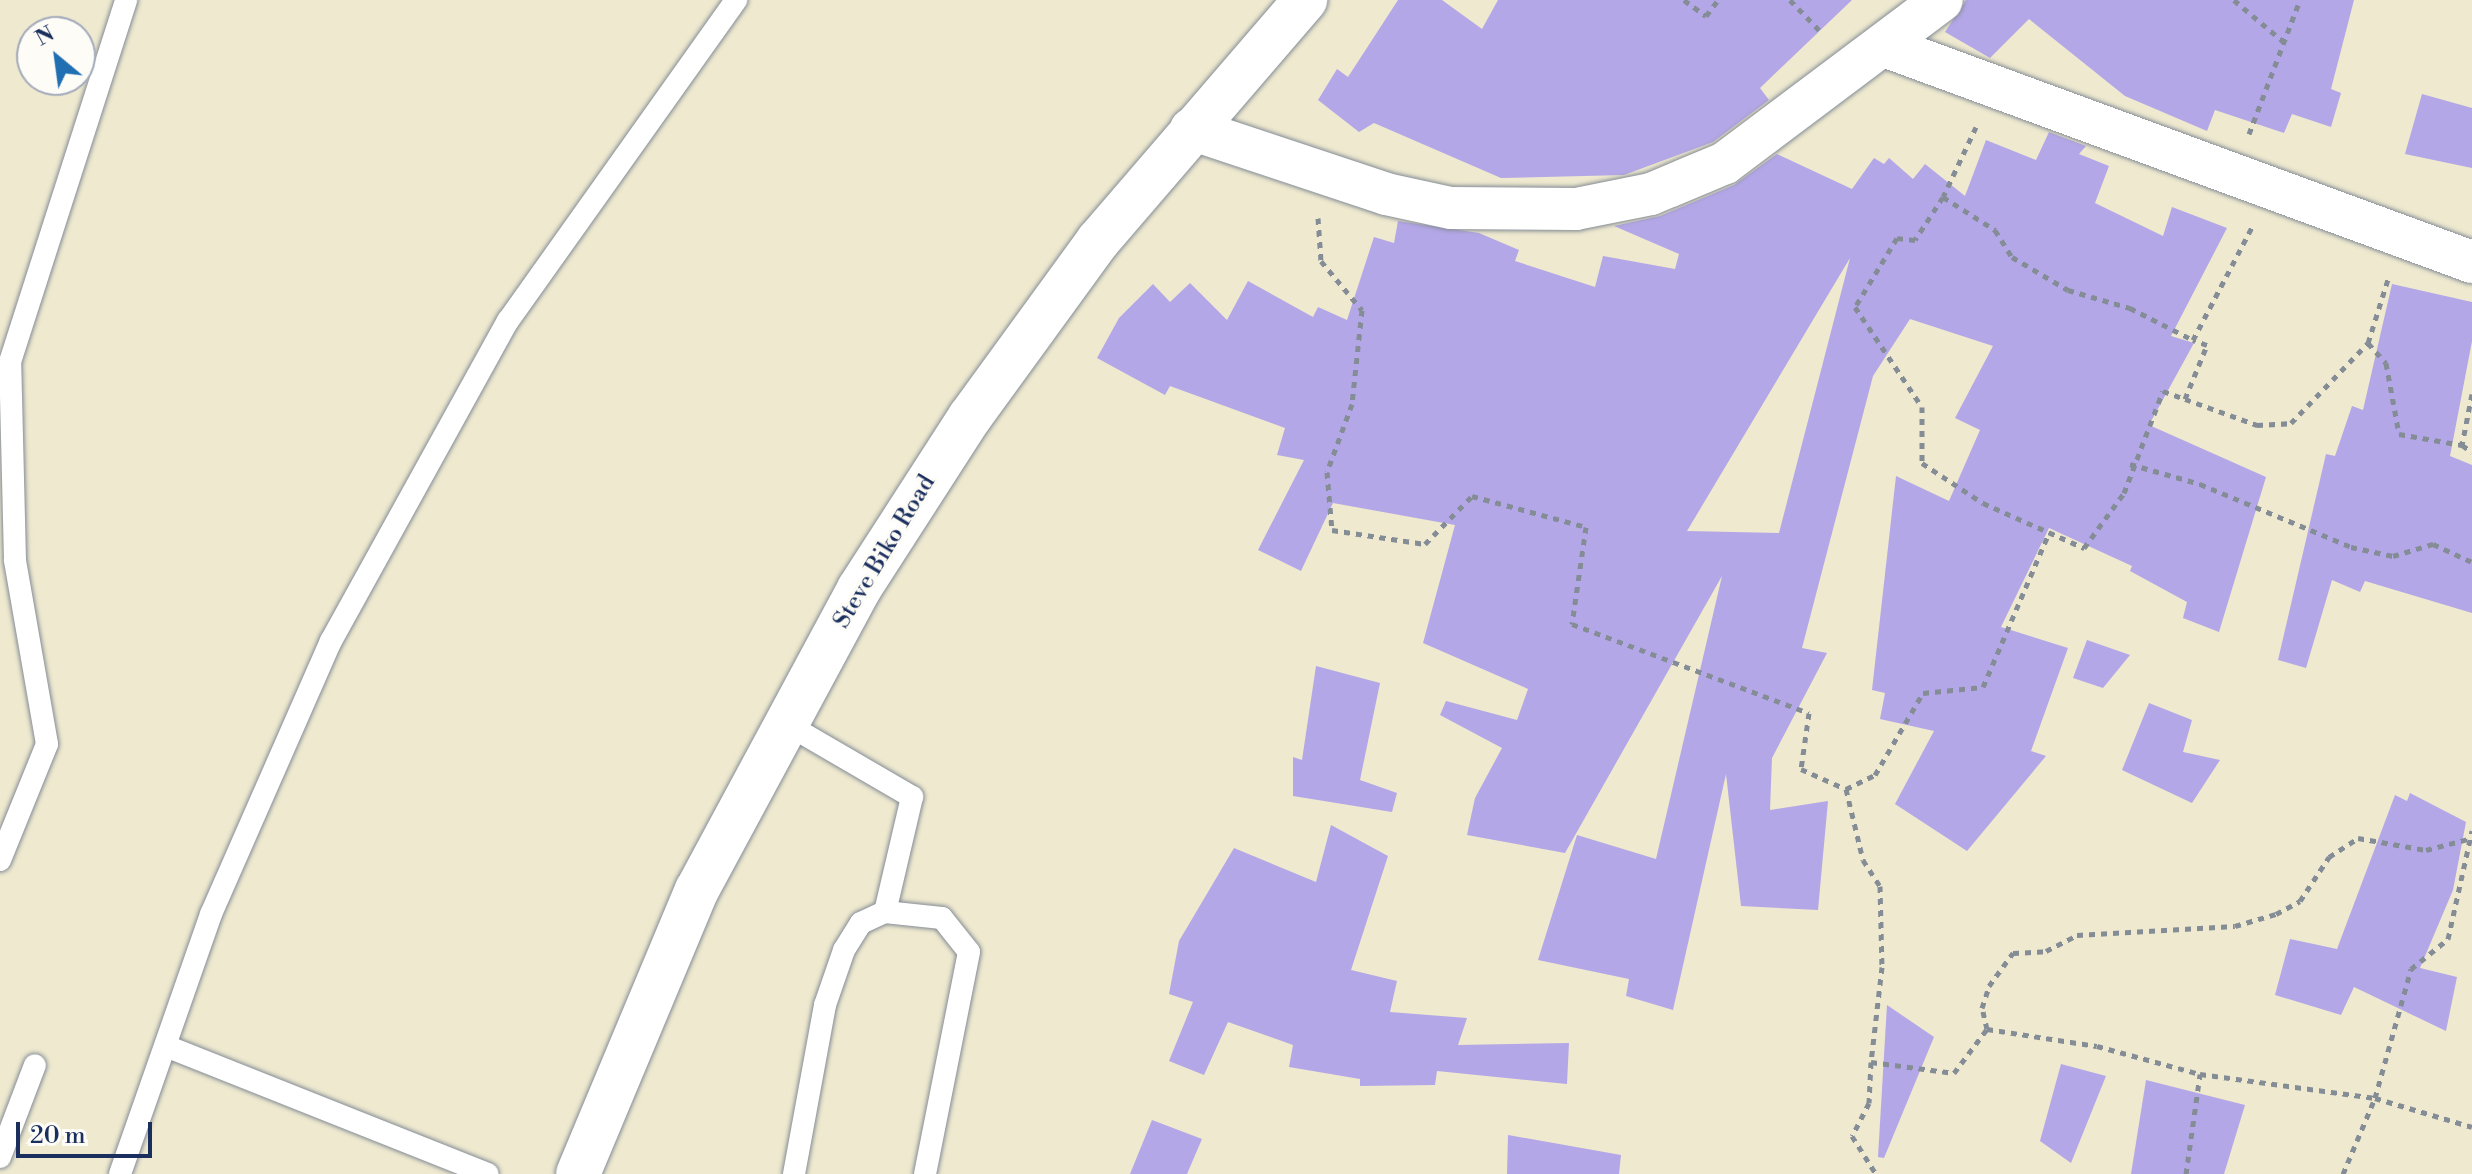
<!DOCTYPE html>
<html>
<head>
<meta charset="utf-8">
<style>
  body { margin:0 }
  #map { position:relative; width:2472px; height:1174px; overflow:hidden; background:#eee9cf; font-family:"Libre Bodoni",serif }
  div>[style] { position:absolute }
  .building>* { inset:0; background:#b4a7e7 }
  .path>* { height:5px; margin-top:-2.5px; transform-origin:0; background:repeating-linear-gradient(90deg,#848c96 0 6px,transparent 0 12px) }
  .roads { filter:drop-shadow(0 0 2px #848c96) drop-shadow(0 0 2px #848c96) }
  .service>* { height:22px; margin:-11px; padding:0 11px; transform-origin:11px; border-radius:11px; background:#fff }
  .minor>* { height:42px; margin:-21px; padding:0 21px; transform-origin:21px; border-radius:21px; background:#fff }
  .tertiary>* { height:44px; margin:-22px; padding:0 22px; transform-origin:22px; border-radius:22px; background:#fff }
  span { translate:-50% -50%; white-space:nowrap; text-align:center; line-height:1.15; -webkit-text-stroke:6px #fdfcf7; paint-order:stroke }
  .street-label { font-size:24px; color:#1b2f5e }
  .north { position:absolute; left:16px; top:16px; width:80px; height:80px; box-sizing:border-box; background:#fdfcf7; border:2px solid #a3aaba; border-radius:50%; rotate:331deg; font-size:22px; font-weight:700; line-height:32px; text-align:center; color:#1b2f5e }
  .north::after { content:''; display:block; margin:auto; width:28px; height:36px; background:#1f6fb2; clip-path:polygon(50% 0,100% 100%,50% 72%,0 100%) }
  .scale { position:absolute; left:16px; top:1122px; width:136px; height:36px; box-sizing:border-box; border:4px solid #1b2f5e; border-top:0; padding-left:10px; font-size:24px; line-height:28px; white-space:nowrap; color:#1b2f5e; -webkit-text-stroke:6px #fdfcf7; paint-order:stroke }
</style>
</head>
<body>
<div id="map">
  <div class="building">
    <i style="clip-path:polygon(1398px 0,1442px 0,1482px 29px,1498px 0,1852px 0,1760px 88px,1769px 100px,1713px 142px,1624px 175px,1501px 178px,1374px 123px,1359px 132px,1318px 100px,1337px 69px,1348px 77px)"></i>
    <i style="clip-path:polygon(1966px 0,2354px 0,2331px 89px,2341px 93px,2331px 127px,2292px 114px,2284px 133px,2215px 110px,2207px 131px,2125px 96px,2029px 19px,1990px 58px,1945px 32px)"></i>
    <i style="clip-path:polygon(2422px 94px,2472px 108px,2472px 168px,2405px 154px)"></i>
    <i style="clip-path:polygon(evenodd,2049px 132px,2086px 146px,2079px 154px,2109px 166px,2095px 203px,2163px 236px,2172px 207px,2227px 228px,2171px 336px,2194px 343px,2149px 425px,2266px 477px,2219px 632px,2183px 618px,2187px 602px,2130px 571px,2132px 566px,2049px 528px,2001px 627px,2068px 648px,2031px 751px,2046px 756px,1967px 851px,1895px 804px,1934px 731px,1880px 719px,1885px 693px,1872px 690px,1896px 476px,1949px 501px,1980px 430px,1955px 418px,1993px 346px,1910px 319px,1873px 376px,1802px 648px,1827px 653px,1772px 758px,1770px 810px,1828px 801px,1818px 910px,1741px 906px,1726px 774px,1673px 1010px,1626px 996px,1629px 979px,1538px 960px,1577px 835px,1656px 859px,1722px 576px,1565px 853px,1467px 835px,1475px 798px,1502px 748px,1440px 715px,1446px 701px,1517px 720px,1528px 689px,1423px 643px,1455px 525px,1333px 503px,1301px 571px,1258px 550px,1304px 460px,1277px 455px,1285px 428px,1170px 386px,1165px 395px,1097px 358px,1119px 318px,1153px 284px,1170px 302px,1190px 283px,1227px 320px,1248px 281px,1313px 317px,1318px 307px,1347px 320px,1374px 237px,1394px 243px,1398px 221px,1479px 233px,1519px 250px,1515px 261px,1595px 287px,1603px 256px,1675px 269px,1679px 254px,1614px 226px,1660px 216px,1734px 185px,1777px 154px,1852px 189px,1874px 158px,1884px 164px,1889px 158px,1913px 179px,1925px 164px,1965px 196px,1986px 140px,2036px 160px,2049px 132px,1850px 258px,1779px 533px,1687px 531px,1850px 258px)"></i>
    <i style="clip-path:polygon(2392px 284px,2472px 302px,2472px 341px,2450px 456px,2472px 465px,2472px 613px,2365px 581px,2360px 592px,2332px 580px,2306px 668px,2278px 660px,2326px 454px,2335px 456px,2352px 406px,2363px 410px)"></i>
    <i style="clip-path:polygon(2087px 640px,2130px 655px,2103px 688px,2073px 678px)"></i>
    <i style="clip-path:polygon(1316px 666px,1380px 683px,1360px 780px,1397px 793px,1392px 812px,1293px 796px,1293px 757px,1302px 760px)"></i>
    <i style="clip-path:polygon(2149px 703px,2192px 720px,2183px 752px,2220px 760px,2192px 803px,2122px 770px)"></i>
    <i style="clip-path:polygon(2410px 793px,2466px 822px,2453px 890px,2420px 968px,2457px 977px,2446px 1031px,2354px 987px,2341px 1015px,2275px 995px,2290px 939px,2337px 949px,2395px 795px,2407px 801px)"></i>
    <i style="clip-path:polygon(1331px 825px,1388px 856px,1351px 970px,1397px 981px,1390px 1012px,1467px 1018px,1458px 1045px,1569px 1043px,1567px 1084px,1437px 1071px,1435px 1085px,1360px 1086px,1360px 1079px,1289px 1067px,1293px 1045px,1228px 1022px,1204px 1075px,1169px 1061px,1193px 1002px,1169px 994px,1179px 941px,1234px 848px,1316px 882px)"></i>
    <i style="clip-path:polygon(1887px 1005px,1934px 1037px,1884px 1158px,1878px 1157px)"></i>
    <i style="clip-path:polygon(2061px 1064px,2106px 1076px,2071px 1163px,2040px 1141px)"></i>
    <i style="clip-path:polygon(2146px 1080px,2245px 1105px,2224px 1174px,2131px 1174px)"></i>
    <i style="clip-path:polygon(1152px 1120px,1202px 1139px,1187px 1174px,1130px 1174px)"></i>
    <i style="clip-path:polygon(1508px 1135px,1621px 1155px,1619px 1174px,1507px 1174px)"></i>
  </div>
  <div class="path">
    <i style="left:1684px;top:0;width:27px;rotate:36deg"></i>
    <i style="left:1706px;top:16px;width:20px;rotate:-53deg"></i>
    <i style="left:1790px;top:0;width:46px;rotate:45.9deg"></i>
    <i style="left:2234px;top:0;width:67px;rotate:40.1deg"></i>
    <i style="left:1976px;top:127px;width:77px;rotate:115.2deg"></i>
    <i style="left:1943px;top:197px;width:62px;rotate:32.4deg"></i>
    <i style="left:1995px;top:230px;width:32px;rotate:58deg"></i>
    <i style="left:2012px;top:257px;width:65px;rotate:30.5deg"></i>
    <i style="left:2068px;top:290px;width:65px;rotate:16.2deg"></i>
    <i style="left:2130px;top:308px;width:71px;rotate:26.9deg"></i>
    <i style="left:2193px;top:340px;width:127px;rotate:-62.4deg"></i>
    <i style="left:2249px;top:134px;width:143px;rotate:-69.2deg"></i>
    <i style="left:1943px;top:197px;width:51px;rotate:123.1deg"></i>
    <i style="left:1915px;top:240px;width:18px;rotate:-174deg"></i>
    <i style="left:1897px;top:238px;width:81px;rotate:121.3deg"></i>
    <i style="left:1855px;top:307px;width:120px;rotate:56.2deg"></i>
    <i style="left:1922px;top:407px;width:56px;rotate:90deg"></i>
    <i style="left:1922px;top:463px;width:73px;rotate:33.3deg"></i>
    <i style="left:1983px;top:503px;width:111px;rotate:24deg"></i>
    <i style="left:2084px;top:548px;width:68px;rotate:-54deg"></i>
    <i style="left:2124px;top:493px;width:109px;rotate:-69.1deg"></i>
    <i style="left:2163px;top:391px;width:23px;rotate:20deg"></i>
    <i style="left:2185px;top:399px;width:58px;rotate:-67.8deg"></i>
    <i style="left:2207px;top:345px;width:15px;rotate:-160deg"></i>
    <i style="left:1318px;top:218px;width:43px;rotate:86deg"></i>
    <i style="left:1321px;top:261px;width:64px;rotate:50.1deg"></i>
    <i style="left:1362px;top:310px;width:95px;rotate:96.1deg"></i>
    <i style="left:1352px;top:404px;width:72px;rotate:110.2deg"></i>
    <i style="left:1327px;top:472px;width:58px;rotate:85.1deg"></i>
    <i style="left:1332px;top:530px;width:94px;rotate:8.6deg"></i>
    <i style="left:1425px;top:544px;width:67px;rotate:-45.6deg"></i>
    <i style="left:1472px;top:496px;width:118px;rotate:15.2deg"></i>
    <i style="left:1586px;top:527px;width:98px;rotate:98.2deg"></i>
    <i style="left:1572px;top:624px;width:253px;rotate:20.6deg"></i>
    <i style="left:1809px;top:713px;width:57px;rotate:98.1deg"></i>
    <i style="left:1801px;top:769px;width:49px;rotate:24deg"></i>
    <i style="left:1846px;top:789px;width:73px;rotate:76.5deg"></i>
    <i style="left:1863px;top:860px;width:31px;rotate:57deg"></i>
    <i style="left:1880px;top:886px;width:81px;rotate:88.6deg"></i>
    <i style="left:1882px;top:967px;width:96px;rotate:96.6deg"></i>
    <i style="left:1871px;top:1062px;width:84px;rotate:7.5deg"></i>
    <i style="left:1954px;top:1073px;width:55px;rotate:-53.1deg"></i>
    <i style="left:1987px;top:1029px;width:111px;rotate:8.8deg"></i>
    <i style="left:2097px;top:1046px;width:107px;rotate:15.2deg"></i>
    <i style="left:2200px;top:1074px;width:177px;rotate:7.8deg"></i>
    <i style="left:2375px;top:1098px;width:101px;rotate:16.6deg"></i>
    <i style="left:2368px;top:343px;width:27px;rotate:48deg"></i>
    <i style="left:2386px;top:363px;width:72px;rotate:79.6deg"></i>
    <i style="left:2399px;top:434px;width:64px;rotate:9.9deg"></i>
    <i style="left:2472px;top:394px;width:52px;rotate:101.1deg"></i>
    <i style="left:2462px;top:445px;width:12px;rotate:35deg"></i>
    <i style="left:2185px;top:399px;width:77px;rotate:19.9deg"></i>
    <i style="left:2257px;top:425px;width:34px;rotate:-3deg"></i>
    <i style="left:2291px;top:423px;width:111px;rotate:-46.1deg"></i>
    <i style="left:2368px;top:343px;width:70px;rotate:-72.6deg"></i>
    <i style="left:2130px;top:464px;width:73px;rotate:15.9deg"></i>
    <i style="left:2200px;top:484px;width:164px;rotate:22.6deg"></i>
    <i style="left:2351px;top:547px;width:43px;rotate:12.1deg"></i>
    <i style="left:2393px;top:556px;width:42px;rotate:-16.7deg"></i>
    <i style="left:2433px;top:544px;width:43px;rotate:24.8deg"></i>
    <i style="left:1846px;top:789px;width:32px;rotate:-26deg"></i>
    <i style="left:1875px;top:775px;width:95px;rotate:-59.7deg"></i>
    <i style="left:1923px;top:693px;width:60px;rotate:-5.7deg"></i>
    <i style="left:1983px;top:687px;width:168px;rotate:-66.8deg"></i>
    <i style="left:1987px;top:1029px;width:22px;rotate:-103deg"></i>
    <i style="left:1982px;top:1008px;width:23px;rotate:-72deg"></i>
    <i style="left:1989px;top:986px;width:41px;rotate:-54deg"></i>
    <i style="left:2013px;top:953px;width:33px;rotate:-3deg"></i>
    <i style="left:2046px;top:951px;width:35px;rotate:-27deg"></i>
    <i style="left:2077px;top:935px;width:158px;rotate:-3.3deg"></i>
    <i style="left:2235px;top:926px;width:43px;rotate:-16.3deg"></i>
    <i style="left:2276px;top:914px;width:27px;rotate:-28deg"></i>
    <i style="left:2300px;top:901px;width:53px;rotate:-56.6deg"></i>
    <i style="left:2329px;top:857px;width:35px;rotate:-33deg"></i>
    <i style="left:2358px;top:838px;width:69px;rotate:10deg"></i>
    <i style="left:2426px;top:850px;width:48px;rotate:-14.6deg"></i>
    <i style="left:1871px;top:1062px;width:41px;rotate:92.8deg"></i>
    <i style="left:1869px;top:1103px;width:37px;rotate:117deg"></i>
    <i style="left:1852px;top:1136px;width:45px;rotate:57.7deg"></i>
    <i style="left:2186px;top:1174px;width:101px;rotate:-82deg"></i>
    <i style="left:2343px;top:1174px;width:82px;rotate:-67.2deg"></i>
    <i style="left:2375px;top:1098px;width:134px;rotate:-74.4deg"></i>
    <i style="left:2411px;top:969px;width:48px;rotate:-39deg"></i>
    <i style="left:2448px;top:939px;width:111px;rotate:-77.5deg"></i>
  </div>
  <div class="roads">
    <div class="service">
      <i style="left:785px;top:723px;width:147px;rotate:30.2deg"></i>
      <i style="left:912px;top:797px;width:118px;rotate:103.2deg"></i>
      <i style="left:0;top:860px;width:125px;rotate:-67.9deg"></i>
      <i style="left:47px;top:744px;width:187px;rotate:-99.9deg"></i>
      <i style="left:15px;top:560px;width:198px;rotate:-91.4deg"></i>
      <i style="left:10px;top:362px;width:380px;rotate:-72.2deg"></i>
      <i style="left:166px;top:1046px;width:346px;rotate:21.7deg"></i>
      <i style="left:0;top:1157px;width:98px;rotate:-69.2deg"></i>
      <i style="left:120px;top:1174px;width:275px;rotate:-70.7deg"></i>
      <i style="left:211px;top:914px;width:298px;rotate:-66.3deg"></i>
      <i style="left:331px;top:641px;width:366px;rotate:-61.1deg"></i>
      <i style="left:508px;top:321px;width:394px;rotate:-54.6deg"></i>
      <i style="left:794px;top:1174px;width:172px;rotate:-79.6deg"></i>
      <i style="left:825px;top:1005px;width:58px;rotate:-70.9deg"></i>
      <i style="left:844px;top:950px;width:32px;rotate:-58deg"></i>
      <i style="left:861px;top:923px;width:26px;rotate:-25deg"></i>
      <i style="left:885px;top:912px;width:57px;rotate:6deg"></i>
      <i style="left:942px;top:918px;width:43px;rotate:51.5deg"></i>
      <i style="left:969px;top:952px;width:226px;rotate:101.2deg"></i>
    </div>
    <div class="minor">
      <i style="left:1887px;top:47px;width:623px;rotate:20.18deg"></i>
      <i style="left:1191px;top:129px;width:206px;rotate:18.4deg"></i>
      <i style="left:1386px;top:194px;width:66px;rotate:12.2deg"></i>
      <i style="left:1451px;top:208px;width:125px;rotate:0.5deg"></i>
      <i style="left:1576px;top:209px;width:76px;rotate:-11.3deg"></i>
      <i style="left:1651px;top:194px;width:80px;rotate:-22.7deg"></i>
      <i style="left:1725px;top:163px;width:271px;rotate:-36.9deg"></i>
    </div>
    <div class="tertiary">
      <i style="left:578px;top:1174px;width:308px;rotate:-67.3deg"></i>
      <i style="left:697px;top:890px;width:342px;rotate:-61.7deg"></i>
      <i style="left:859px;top:589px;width:205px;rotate:-57.2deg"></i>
      <i style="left:970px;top:417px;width:218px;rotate:-54deg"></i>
      <i style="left:1098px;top:241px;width:318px;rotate:-49.3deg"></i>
    </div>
  </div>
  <div class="street-label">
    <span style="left:885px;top:552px;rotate:-59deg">Steve Biko Road</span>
  </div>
  <div class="north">N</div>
  <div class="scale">20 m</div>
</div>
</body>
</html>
